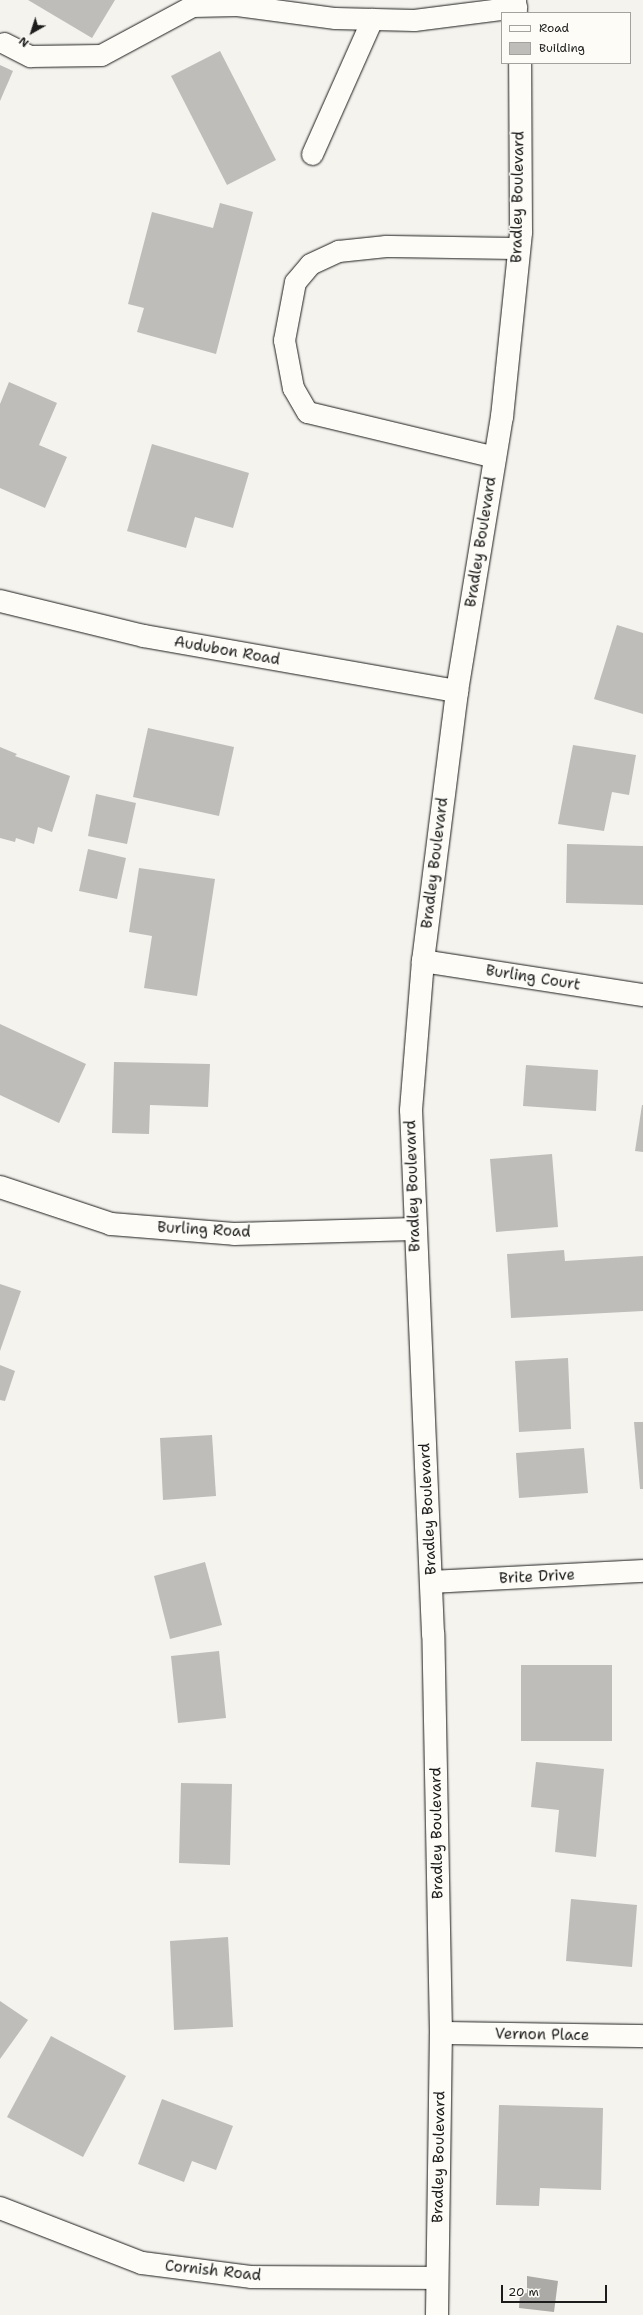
<!DOCTYPE html>
<html>
<head>
<meta charset="utf-8">
<style>
  body { margin:0 }
  #map { position:relative; width:643px; height:2315px; overflow:hidden; background:#f4f3ee; font-family:"Shantell Sans",sans-serif }
  div>[style] { position:absolute }
  .water>* { inset:0; background:#abaaa6 }
  .building>* { inset:0; background:#bebdba }
  .roads { filter:drop-shadow(0 0 1px #1c1c1c) drop-shadow(0 0 1px #1c1c1c) }
  .service>* { height:21px; margin:-10.5px; padding:0 10.5px; transform-origin:10.5px; border-radius:10.5px; background:#fdfcf7 }
  .minor>* { height:22px; margin:-11px; padding:0 11px; transform-origin:11px; border-radius:11px; background:#fdfcf7 }
  .secondary>* { height:22px; margin:-11px; padding:0 11px; transform-origin:11px; border-radius:11px; background:#fdfcf7 }
  span { translate:-50% -50%; white-space:nowrap; text-align:center; line-height:1.15; -webkit-text-stroke:3px #fdfcf7; paint-order:stroke }
  .street-label { font-size:15px; color:#1c1c1c }
  .legend { position:absolute; left:501px; top:12px; width:130px; height:52px; box-sizing:border-box; background:#fdfcf7; border:1px solid #a3a29f; margin:0; padding:5px 7px; list-style:none; font-size:12px; color:#1c1c1c }
  .legend li { display:flex; align-items:center; gap:8px; height:20px }
  .legend b { width:20px; border:1px solid #a3a29f }
  .north { position:absolute; left:12px; top:12px; width:40px; height:40px; -webkit-text-stroke:3px #fdfcf7; paint-order:stroke; rotate:219deg; font-size:11px; font-weight:700; line-height:16px; text-align:center; color:#1c1c1c }
  .north::after { content:''; display:block; margin:auto; width:14px; height:18px; background:#1c1c1c; clip-path:polygon(50% 0,100% 100%,50% 72%,0 100%) }
  .scale { position:absolute; left:501px; top:2285px; width:106px; height:18px; box-sizing:border-box; border:2px solid #1c1c1c; border-top:0; padding-left:5px; font-size:12px; line-height:14px; white-space:nowrap; color:#1c1c1c; -webkit-text-stroke:3px #fdfcf7; paint-order:stroke }
</style>
</head>
<body>
<div id="map">
  <div class="water">
    <i style="clip-path:polygon(527px 2276px,558px 2281px,554px 2312px,519px 2308px,520px 2294px,527px 2293px)"></i>
  </div>
  <div class="building">
    <i style="clip-path:polygon(28px 0,115px 0,92px 38px)"></i>
    <i style="clip-path:polygon(220px 51px,276px 160px,227px 185px,171px 76px)"></i>
    <i style="clip-path:polygon(0 65px,13px 71px,0 101px)"></i>
    <i style="clip-path:polygon(220px 203px,253px 212px,216px 354px,137px 332px,144px 308px,128px 304px,152px 212px,213px 228px)"></i>
    <i style="clip-path:polygon(9px 382px,57px 403px,39px 445px,67px 457px,45px 508px,0 488px,0 404px)"></i>
    <i style="clip-path:polygon(152px 444px,249px 473px,233px 528px,195px 517px,186px 548px,127px 531px)"></i>
    <i style="clip-path:polygon(617px 625px,643px 633px,643px 714px,594px 699px)"></i>
    <i style="clip-path:polygon(148px 728px,234px 747px,219px 816px,133px 797px)"></i>
    <i style="clip-path:polygon(573px 745px,636px 755px,629px 795px,612px 792px,604px 831px,558px 824px)"></i>
    <i style="clip-path:polygon(0 747px,17px 754px,15px 756px,70px 776px,52px 832px,38px 827px,34px 844px,16px 838px,15px 842px,0 838px)"></i>
    <i style="clip-path:polygon(96px 794px,136px 803px,127px 844px,88px 836px)"></i>
    <i style="clip-path:polygon(567px 844px,643px 846px,643px 905px,566px 903px)"></i>
    <i style="clip-path:polygon(88px 849px,126px 858px,117px 899px,79px 891px)"></i>
    <i style="clip-path:polygon(139px 868px,215px 879px,197px 996px,144px 988px,152px 936px,129px 932px)"></i>
    <i style="clip-path:polygon(0 1024px,86px 1064px,59px 1123px,0 1095px)"></i>
    <i style="clip-path:polygon(114px 1062px,210px 1064px,208px 1107px,150px 1105px,149px 1134px,112px 1133px)"></i>
    <i style="clip-path:polygon(526px 1065px,598px 1070px,596px 1111px,523px 1106px)"></i>
    <i style="clip-path:polygon(642px 1105px,643px 1105px,643px 1152px,635px 1151px)"></i>
    <i style="clip-path:polygon(552px 1154px,558px 1227px,496px 1232px,490px 1159px)"></i>
    <i style="clip-path:polygon(564px 1250px,565px 1261px,643px 1256px,643px 1311px,511px 1318px,507px 1254px)"></i>
    <i style="clip-path:polygon(0 1284px,21px 1291px,0 1351px)"></i>
    <i style="clip-path:polygon(568px 1358px,571px 1429px,519px 1432px,515px 1361px)"></i>
    <i style="clip-path:polygon(0 1365px,15px 1371px,5px 1401px,0 1400px)"></i>
    <i style="clip-path:polygon(634px 1422px,643px 1422px,643px 1489px,640px 1489px)"></i>
    <i style="clip-path:polygon(212px 1435px,216px 1496px,163px 1500px,160px 1438px)"></i>
    <i style="clip-path:polygon(584px 1448px,588px 1493px,519px 1498px,516px 1453px)"></i>
    <i style="clip-path:polygon(205px 1562px,222px 1625px,170px 1639px,154px 1576px)"></i>
    <i style="clip-path:polygon(219px 1651px,226px 1718px,178px 1723px,171px 1656px)"></i>
    <i style="clip-path:polygon(521px 1665px,612px 1665px,612px 1741px,521px 1741px)"></i>
    <i style="clip-path:polygon(536px 1762px,604px 1769px,596px 1857px,555px 1852px,559px 1810px,531px 1807px)"></i>
    <i style="clip-path:polygon(181px 1783px,232px 1784px,230px 1865px,179px 1863px)"></i>
    <i style="clip-path:polygon(571px 1899px,637px 1905px,632px 1967px,566px 1961px)"></i>
    <i style="clip-path:polygon(228px 1937px,233px 2027px,174px 2030px,170px 1941px)"></i>
    <i style="clip-path:polygon(0 2001px,28px 2020px,0 2059px)"></i>
    <i style="clip-path:polygon(51px 2036px,126px 2076px,83px 2157px,7px 2117px)"></i>
    <i style="clip-path:polygon(162px 2099px,233px 2126px,216px 2170px,192px 2161px,184px 2182px,138px 2164px)"></i>
    <i style="clip-path:polygon(499px 2105px,603px 2108px,601px 2190px,540px 2188px,539px 2206px,496px 2205px)"></i>
  </div>
  <div class="roads">
    <div class="service">
      <i style="left:4px;top:43px;width:29px;rotate:27deg"></i>
      <i style="left:30px;top:56px;width:71px;rotate:-0.8deg"></i>
      <i style="left:101px;top:55px;width:103px;rotate:-28.3deg"></i>
      <i style="left:192px;top:6px;width:45px;rotate:-1.3deg"></i>
      <i style="left:237px;top:5px;width:99px;rotate:7.6deg"></i>
      <i style="left:335px;top:18px;width:79px;rotate:1.5deg"></i>
      <i style="left:414px;top:20px;width:103px;rotate:-7.3deg"></i>
      <i style="left:312px;top:154px;width:148px;rotate:-66deg"></i>
      <i style="left:495px;top:457px;width:193px;rotate:-166.5deg"></i>
      <i style="left:307px;top:412px;width:28px;rotate:-120deg"></i>
      <i style="left:293px;top:388px;width:49px;rotate:-100.6deg"></i>
      <i style="left:284px;top:340px;width:59px;rotate:-79.3deg"></i>
      <i style="left:295px;top:282px;width:23px;rotate:-50deg"></i>
      <i style="left:310px;top:264px;width:31px;rotate:-25deg"></i>
      <i style="left:338px;top:251px;width:48px;rotate:-5.9deg"></i>
      <i style="left:386px;top:246px;width:133px;rotate:0.9deg"></i>
    </div>
    <div class="minor">
      <i style="left:0;top:601px;width:148px;rotate:13.7deg"></i>
      <i style="left:144px;top:636px;width:318px;rotate:10deg"></i>
      <i style="left:423px;top:961px;width:223px;rotate:8.8deg"></i>
      <i style="left:0;top:1187px;width:117px;rotate:18.4deg"></i>
      <i style="left:111px;top:1224px;width:123px;rotate:4.6deg"></i>
      <i style="left:234px;top:1234px;width:180px;rotate:-1.6deg"></i>
      <i style="left:432px;top:1582px;width:211px;rotate:-3deg"></i>
      <i style="left:441px;top:2033px;width:202px;rotate:0.9deg"></i>
      <i style="left:0;top:2208px;width:152px;rotate:21.2deg"></i>
      <i style="left:142px;top:2263px;width:111px;rotate:7.3deg"></i>
      <i style="left:252px;top:2277px;width:185px;rotate:0.3deg"></i>
    </div>
    <div class="secondary">
      <i style="left:515px;top:0;width:13px;rotate:86deg"></i>
      <i style="left:437px;top:2315px;width:282px;rotate:-89.2deg"></i>
      <i style="left:441px;top:2033px;width:399px;rotate:-91.1deg"></i>
      <i style="left:433px;top:1634px;width:524px;rotate:-92.4deg"></i>
      <i style="left:411px;top:1110px;width:149px;rotate:-85.4deg"></i>
      <i style="left:423px;top:961px;width:272px;rotate:-82.8deg"></i>
      <i style="left:457px;top:691px;width:278px;rotate:-80.7deg"></i>
      <i style="left:502px;top:417px;width:186px;rotate:-84.1deg"></i>
      <i style="left:521px;top:232px;width:169px;rotate:-90.3deg"></i>
    </div>
  </div>
  <div class="street-label">
    <span style="left:518px;top:197px;rotate:-89deg">Bradley Boulevard</span>
    <span style="left:481px;top:542px;rotate:-81deg">Bradley Boulevard</span>
    <span style="left:227px;top:651px;rotate:10deg">Audubon Road</span>
    <span style="left:435px;top:863px;rotate:-83deg">Bradley Boulevard</span>
    <span style="left:533px;top:978px;rotate:9deg">Burling Court</span>
    <span style="left:413px;top:1186px;rotate:-92deg">Bradley Boulevard</span>
    <span style="left:204px;top:1230px;rotate:3deg">Burling Road</span>
    <span style="left:428px;top:1509px;rotate:-93deg">Bradley Boulevard</span>
    <span style="left:537px;top:1577px;rotate:-3deg">Brite Drive</span>
    <span style="left:437px;top:1833px;rotate:-91deg">Bradley Boulevard</span>
    <span style="left:542px;top:2035px;rotate:1deg">Vernon Place</span>
    <span style="left:439px;top:2157px;rotate:-89deg">Bradley Boulevard</span>
    <span style="left:213px;top:2271px;rotate:6deg">Cornish Road</span>
  </div>
  <ul class="legend">
  <li><b style="height:5px;background:#fdfcf7"></b>Road</li>
  <li><b style="height:11px;background:#bebdba"></b>Building</li>
  </ul>
  <div class="north">N</div>
  <div class="scale">20 m</div>
</div>
</body>
</html>
